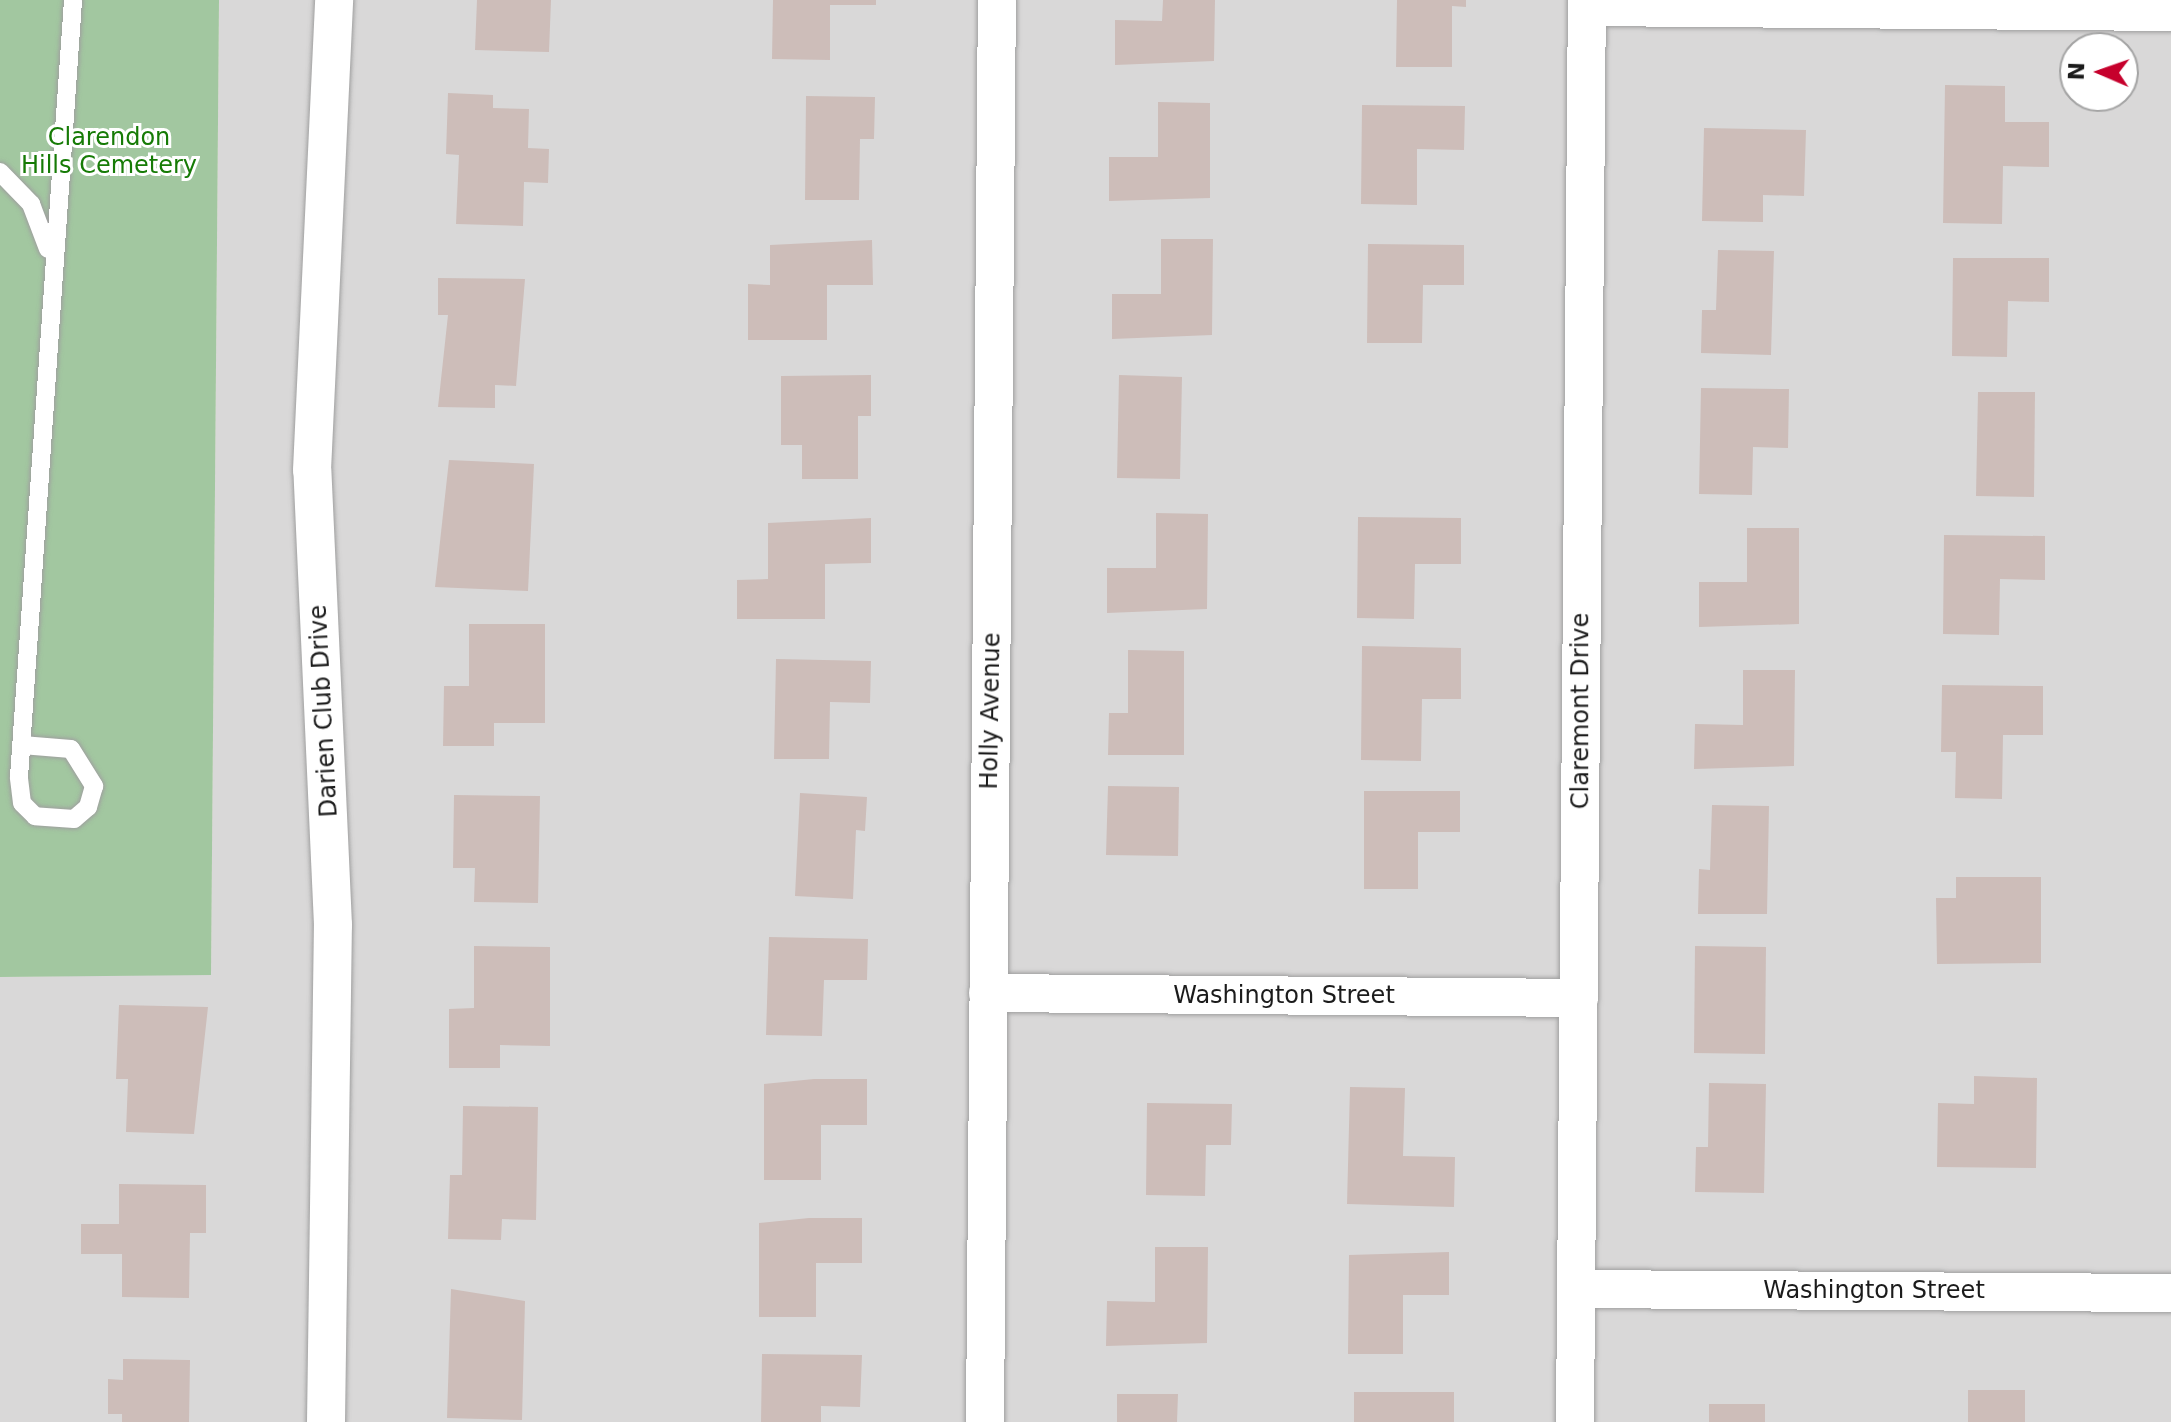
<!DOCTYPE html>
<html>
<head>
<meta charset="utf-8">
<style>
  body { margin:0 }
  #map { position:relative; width:2171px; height:1422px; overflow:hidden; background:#ede6df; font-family:"DejaVu Sans",sans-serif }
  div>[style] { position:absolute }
  .residential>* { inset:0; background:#d9d8d8 }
  .cemetery>* { inset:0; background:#a2c7a0 }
  .building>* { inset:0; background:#cdbdb9 }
  .roads { filter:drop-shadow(0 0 2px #9f9f9f) drop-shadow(0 0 2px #9f9f9f) }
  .lane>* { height:18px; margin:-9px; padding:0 9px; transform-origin:9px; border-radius:9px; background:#fff }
  .street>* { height:38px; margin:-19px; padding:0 19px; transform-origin:19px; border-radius:19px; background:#fff }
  span { translate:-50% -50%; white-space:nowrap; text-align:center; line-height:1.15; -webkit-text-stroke:6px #fff; paint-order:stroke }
  .park-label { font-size:24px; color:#167b06 }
  .street-label { font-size:24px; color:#1b1b1b }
  .north { position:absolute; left:2059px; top:32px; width:80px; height:80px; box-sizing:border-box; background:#fff; border:2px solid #a4a4a4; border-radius:50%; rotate:272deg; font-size:22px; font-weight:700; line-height:32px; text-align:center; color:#1b1b1b }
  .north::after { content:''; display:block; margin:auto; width:28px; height:36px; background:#c6002c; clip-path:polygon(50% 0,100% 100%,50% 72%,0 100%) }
</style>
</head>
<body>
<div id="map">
  <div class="residential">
    <i style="clip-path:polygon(evenodd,219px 0,2171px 0,2171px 1422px,0 1422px,0 977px,211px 974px,219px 0,2075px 48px,2123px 48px,2123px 96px,2075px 96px,2075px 48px)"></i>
  </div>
  <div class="cemetery">
    <i style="clip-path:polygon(0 0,219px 0,211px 975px,0 977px)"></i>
  </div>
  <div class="building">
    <i style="clip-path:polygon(477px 0,551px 0,549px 52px,475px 50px)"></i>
    <i style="clip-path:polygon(773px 0,876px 0,876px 5px,830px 5px,830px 60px,772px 59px)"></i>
    <i style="clip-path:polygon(1163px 0,1215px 0,1214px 61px,1115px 65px,1115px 20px,1162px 21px)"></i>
    <i style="clip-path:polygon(1397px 0,1466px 0,1466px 7px,1452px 6px,1452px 67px,1396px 67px)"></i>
    <i style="clip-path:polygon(1945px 85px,2005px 86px,2005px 122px,2049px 122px,2049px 167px,2003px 166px,2002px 224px,1943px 223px)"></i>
    <i style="clip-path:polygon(448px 93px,493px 95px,493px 108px,529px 109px,528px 148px,549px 149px,548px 183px,524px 182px,523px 226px,456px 224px,459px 155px,446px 154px)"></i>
    <i style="clip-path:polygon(806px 96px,875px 97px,874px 139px,860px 139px,859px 200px,805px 200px)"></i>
    <i style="clip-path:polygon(1158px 102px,1210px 103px,1210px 198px,1109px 201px,1109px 157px,1158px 157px)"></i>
    <i style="clip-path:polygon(1362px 105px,1465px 106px,1464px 150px,1417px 149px,1417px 205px,1361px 204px)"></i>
    <i style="clip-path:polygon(1704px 128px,1806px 130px,1804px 196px,1763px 195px,1763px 222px,1702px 221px)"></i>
    <i style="clip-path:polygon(1161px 239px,1213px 239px,1212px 335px,1112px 339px,1112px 294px,1161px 294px)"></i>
    <i style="clip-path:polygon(872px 240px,873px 285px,827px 285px,827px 340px,748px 340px,748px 284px,770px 285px,770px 245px)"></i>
    <i style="clip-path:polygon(1368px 244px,1464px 245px,1464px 285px,1423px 285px,1422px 343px,1367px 343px)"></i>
    <i style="clip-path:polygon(1718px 250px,1774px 251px,1771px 355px,1701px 353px,1702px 310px,1716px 310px)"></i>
    <i style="clip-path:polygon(1953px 258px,2049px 258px,2049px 302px,2008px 301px,2007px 357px,1952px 356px)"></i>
    <i style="clip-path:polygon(438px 278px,525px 279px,516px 386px,495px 385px,495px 408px,438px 407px,448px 315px,438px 315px)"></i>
    <i style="clip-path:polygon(871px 375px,871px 416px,858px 416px,858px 479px,802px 479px,802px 445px,781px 445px,781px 376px)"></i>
    <i style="clip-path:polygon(1119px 375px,1182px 377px,1180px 479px,1117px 478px)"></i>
    <i style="clip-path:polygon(1701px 388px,1789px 389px,1788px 448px,1753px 447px,1752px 495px,1699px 494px)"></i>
    <i style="clip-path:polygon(1978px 392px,2035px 392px,2034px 497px,1976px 496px)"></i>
    <i style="clip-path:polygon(449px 460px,534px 464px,528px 591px,435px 587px)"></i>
    <i style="clip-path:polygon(1156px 513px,1208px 514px,1207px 609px,1107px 613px,1107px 568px,1156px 568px)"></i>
    <i style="clip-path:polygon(1358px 517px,1461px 518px,1461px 564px,1415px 564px,1414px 619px,1357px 618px)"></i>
    <i style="clip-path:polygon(871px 518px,871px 563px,825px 564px,825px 619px,737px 619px,737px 580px,768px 579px,768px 523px)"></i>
    <i style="clip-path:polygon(1747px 528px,1799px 528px,1799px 624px,1699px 627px,1699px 582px,1747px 582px)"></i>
    <i style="clip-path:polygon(1944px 535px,2045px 536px,2045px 580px,2000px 579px,1999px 635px,1943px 634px)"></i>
    <i style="clip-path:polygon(469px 624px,545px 624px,545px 723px,494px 723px,494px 746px,443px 746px,444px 686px,469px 686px)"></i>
    <i style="clip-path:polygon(1362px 646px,1461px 648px,1461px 699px,1422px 699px,1421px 761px,1361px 760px)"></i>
    <i style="clip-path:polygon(1128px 650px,1184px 651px,1184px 755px,1108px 755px,1109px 713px,1128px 713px)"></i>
    <i style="clip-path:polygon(776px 659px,871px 661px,870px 703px,830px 702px,829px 759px,774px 759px)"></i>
    <i style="clip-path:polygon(1743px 670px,1795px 670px,1794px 766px,1694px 769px,1695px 724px,1743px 725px)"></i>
    <i style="clip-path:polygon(1942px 685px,2043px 686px,2043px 735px,2003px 735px,2002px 799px,1955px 798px,1956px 752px,1941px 752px)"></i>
    <i style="clip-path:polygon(1108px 786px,1179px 787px,1178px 856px,1106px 855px)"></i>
    <i style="clip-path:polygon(1364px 791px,1460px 791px,1460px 832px,1418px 832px,1418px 889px,1364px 889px)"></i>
    <i style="clip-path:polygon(800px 793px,867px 797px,865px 831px,856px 830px,853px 899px,795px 896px)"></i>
    <i style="clip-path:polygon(454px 795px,540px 796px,538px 903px,474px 902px,475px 868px,453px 868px)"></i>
    <i style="clip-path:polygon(1712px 805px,1769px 806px,1767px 914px,1698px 914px,1699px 869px,1710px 870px)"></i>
    <i style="clip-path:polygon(1956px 877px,2041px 877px,2041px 963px,1937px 964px,1936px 898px,1956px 898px)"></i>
    <i style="clip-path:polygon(769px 937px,868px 939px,867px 980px,824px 980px,822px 1036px,766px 1035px)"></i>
    <i style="clip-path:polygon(474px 946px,550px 947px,550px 1046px,500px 1045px,500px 1068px,449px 1068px,449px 1009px,474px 1008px)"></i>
    <i style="clip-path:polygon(1695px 946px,1766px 947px,1765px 1054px,1694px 1053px)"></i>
    <i style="clip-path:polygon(119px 1005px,208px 1007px,194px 1134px,126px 1132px,128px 1079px,116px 1079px)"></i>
    <i style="clip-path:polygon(1974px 1076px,2037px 1078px,2036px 1168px,1937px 1167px,1938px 1103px,1974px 1104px)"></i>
    <i style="clip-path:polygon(814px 1079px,867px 1079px,867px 1125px,821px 1125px,821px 1180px,764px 1180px,764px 1084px)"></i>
    <i style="clip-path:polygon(1709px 1083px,1766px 1084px,1764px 1193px,1695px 1192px,1696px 1147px,1708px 1147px)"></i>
    <i style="clip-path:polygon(1350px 1087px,1405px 1088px,1403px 1156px,1455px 1157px,1454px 1207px,1347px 1204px)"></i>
    <i style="clip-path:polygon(1147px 1103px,1232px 1104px,1231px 1145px,1206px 1145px,1205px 1196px,1146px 1195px)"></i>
    <i style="clip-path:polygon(463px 1106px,538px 1107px,536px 1220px,502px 1219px,501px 1240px,448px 1239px,450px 1175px,462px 1175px)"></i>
    <i style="clip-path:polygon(119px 1184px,206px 1185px,206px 1233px,190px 1233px,189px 1298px,122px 1297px,122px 1254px,81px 1254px,81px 1224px,119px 1224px)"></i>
    <i style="clip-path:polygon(809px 1218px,862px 1218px,862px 1263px,816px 1263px,816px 1317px,759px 1317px,759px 1223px)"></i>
    <i style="clip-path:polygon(1155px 1247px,1208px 1247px,1207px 1343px,1106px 1346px,1107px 1301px,1155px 1302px)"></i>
    <i style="clip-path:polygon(1449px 1252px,1449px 1295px,1403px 1295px,1403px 1354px,1348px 1354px,1349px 1255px)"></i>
    <i style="clip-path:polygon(451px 1289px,525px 1301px,522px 1420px,447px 1418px)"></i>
    <i style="clip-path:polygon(762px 1354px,862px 1355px,860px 1407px,821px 1406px,821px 1422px,761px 1422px)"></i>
    <i style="clip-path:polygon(123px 1359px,190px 1360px,189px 1422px,122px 1422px,122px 1414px,108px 1414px,108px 1379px,123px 1380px)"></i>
    <i style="clip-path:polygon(1968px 1390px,2025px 1390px,2025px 1422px,1968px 1422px)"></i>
    <i style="clip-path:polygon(1354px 1392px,1454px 1392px,1454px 1422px,1354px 1422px)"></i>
    <i style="clip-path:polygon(1117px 1394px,1178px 1394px,1177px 1422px,1117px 1422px)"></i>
    <i style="clip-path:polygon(1709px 1404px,1765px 1404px,1765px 1422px,1709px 1422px)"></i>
  </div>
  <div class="roads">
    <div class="lane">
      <i style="left:0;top:172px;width:45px;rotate:45.9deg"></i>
      <i style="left:31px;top:204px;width:48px;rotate:69.3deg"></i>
      <i style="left:22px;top:745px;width:49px;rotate:4.7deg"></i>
      <i style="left:71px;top:749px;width:44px;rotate:58.1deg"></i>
      <i style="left:94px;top:786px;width:22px;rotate:106deg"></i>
      <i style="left:88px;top:807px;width:18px;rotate:139deg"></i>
      <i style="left:74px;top:819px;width:39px;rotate:-176deg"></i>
      <i style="left:35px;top:816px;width:18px;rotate:-135deg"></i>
      <i style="left:22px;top:803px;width:26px;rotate:-97deg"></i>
      <i style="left:19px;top:777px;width:779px;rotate:-86.02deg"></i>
    </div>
    <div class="street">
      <i style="left:1587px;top:7px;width:584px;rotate:0.49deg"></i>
      <i style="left:988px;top:993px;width:591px;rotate:0.48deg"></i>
      <i style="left:1576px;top:1289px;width:595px;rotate:0.39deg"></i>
      <i style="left:326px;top:1422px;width:497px;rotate:-89.2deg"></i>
      <i style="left:333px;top:925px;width:455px;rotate:-92.6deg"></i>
      <i style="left:312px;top:470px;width:471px;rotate:-87.3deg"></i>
      <i style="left:985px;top:1422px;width:1422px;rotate:-89.52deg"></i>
      <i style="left:1575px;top:1422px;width:1422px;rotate:-89.52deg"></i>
    </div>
  </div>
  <div class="park-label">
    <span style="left:109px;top:152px">Clarendon<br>Hills Cemetery</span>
  </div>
  <div class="street-label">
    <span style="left:324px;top:711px;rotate:-93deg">Darien Club Drive</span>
    <span style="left:991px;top:711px;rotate:-89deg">Holly Avenue</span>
    <span style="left:1581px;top:711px;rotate:-90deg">Claremont Drive</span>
    <span style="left:1284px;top:996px">Washington Street</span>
    <span style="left:1874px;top:1291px">Washington Street</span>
  </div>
  <div class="north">N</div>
</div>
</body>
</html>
